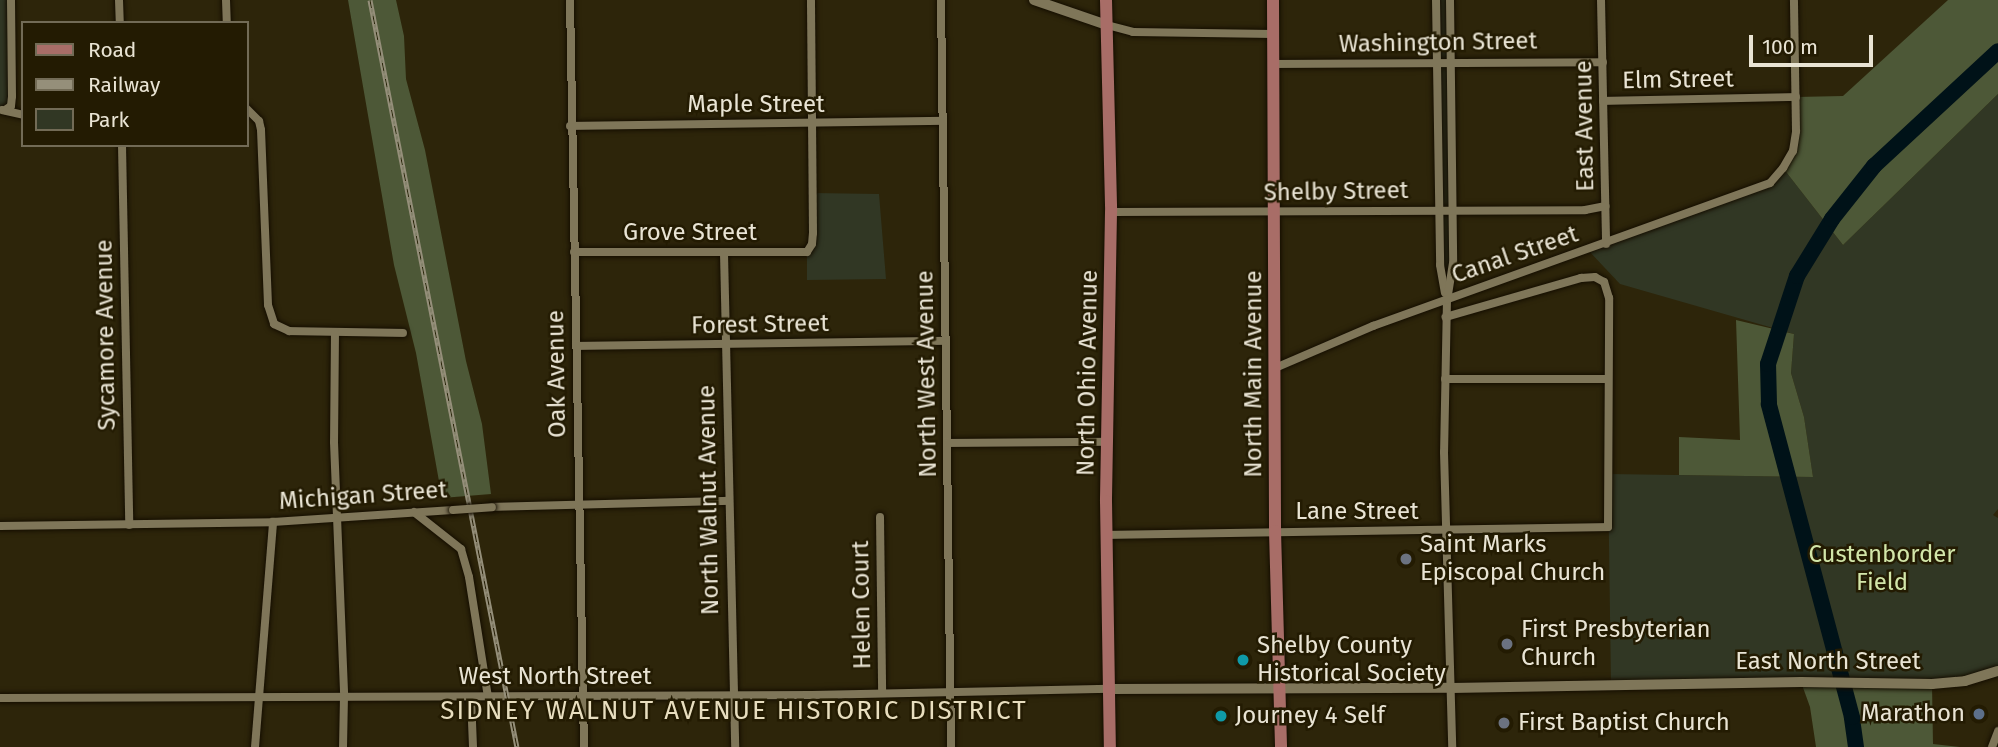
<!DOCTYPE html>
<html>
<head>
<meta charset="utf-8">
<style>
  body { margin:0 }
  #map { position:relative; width:1998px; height:747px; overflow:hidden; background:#2d250a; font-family:"Fira Sans",sans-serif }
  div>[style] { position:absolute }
  .green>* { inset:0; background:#313724 }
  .forest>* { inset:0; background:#4d5837 }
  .river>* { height:16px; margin:-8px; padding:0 8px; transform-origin:8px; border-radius:8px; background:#001218 }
  .roads { filter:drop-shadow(0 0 2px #150e00) drop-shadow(0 0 2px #150e00) }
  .street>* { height:8px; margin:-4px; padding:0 4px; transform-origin:4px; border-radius:4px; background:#7f7659 }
  .secondary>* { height:10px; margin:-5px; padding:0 5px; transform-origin:5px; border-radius:5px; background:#7f7659 }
  .primary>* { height:12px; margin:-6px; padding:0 6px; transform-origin:6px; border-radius:6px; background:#a86d67 }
  .rail>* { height:5px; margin-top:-2.5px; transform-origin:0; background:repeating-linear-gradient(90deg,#231b02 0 8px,#958f7a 0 16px); box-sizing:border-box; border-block:2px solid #958f7a }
  .bridges { filter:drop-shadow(0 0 2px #150e00) drop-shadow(0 0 2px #150e00) }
  .street-bridge>* { height:8px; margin:-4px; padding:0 4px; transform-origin:4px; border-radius:4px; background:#7f7659 }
  .dots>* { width:19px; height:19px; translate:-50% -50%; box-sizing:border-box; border:4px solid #231b02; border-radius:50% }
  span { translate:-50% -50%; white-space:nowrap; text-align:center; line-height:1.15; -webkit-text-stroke:5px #231b02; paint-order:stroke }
  .street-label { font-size:24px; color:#e9e4d4 }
  .poi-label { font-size:24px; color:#e9e4d4 }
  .left { translate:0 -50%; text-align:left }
  .right { translate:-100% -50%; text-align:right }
  .park-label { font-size:24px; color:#d2e6a9 }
  .neighbourhood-label { font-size:26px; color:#e8debf; letter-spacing:2px }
  .legend { position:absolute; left:21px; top:21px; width:228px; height:126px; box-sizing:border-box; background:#231b02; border:2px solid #726b56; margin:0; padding:9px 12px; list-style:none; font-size:21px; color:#e9e4d4 }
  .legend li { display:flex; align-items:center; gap:14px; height:35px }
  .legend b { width:35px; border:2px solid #726b56 }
  .scale { position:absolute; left:1749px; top:35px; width:124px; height:32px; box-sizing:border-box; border:4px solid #e9e4d4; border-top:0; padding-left:9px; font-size:21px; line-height:24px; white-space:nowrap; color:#e9e4d4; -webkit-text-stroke:5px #231b02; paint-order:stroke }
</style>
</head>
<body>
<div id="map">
  <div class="green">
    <i style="clip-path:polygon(0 0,11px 0,11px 106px,0 111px)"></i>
    <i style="clip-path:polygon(1436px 0,1450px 0,1453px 209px,1447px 299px,1440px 265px)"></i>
    <i style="clip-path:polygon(1998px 94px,1998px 509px,1993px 515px,1998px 518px,1998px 671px,1965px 681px,1611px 685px,1608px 474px,1813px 477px,1804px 417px,1791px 373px,1794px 334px,1620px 284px,1588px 250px,1770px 183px,1783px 168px,1843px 245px)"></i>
    <i style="clip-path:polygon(812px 193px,879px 194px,886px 279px,807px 280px,807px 252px,812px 243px)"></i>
  </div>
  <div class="forest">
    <i style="clip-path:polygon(348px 0,396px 0,404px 36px,406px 79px,425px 150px,466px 361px,482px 424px,491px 494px,442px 498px,416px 353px,394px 265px)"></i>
    <i style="clip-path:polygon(1948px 0,1998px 0,1998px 94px,1843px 245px,1783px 168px,1793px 151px,1796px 97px,1843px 96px)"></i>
    <i style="clip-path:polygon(1736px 320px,1794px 334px,1791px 373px,1804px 417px,1813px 477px,1679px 475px,1679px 437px,1740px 440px)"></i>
    <i style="clip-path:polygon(1801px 682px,1932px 684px,1933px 744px,1960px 747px,1816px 747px,1810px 707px)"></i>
  </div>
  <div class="river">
    <i style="left:1856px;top:747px;width:30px;rotate:-98deg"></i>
    <i style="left:1852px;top:717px;width:324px;rotate:-104.9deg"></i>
    <i style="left:1769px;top:404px;width:40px;rotate:-91.4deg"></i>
    <i style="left:1768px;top:364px;width:93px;rotate:-71.8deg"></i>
    <i style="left:1797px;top:276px;width:67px;rotate:-58.4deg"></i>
    <i style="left:1832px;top:219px;width:68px;rotate:-51.6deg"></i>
    <i style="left:1874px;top:166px;width:169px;rotate:-42.8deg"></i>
  </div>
  <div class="roads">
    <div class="street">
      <i style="left:119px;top:0;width:23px;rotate:88deg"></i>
      <i style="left:226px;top:0;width:23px;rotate:88deg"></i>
      <i style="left:570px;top:0;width:747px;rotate:88.93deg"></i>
      <i style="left:941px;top:0;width:747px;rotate:89.23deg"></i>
      <i style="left:1436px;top:0;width:265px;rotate:89.1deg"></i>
      <i style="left:1440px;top:265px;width:28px;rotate:80deg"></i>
      <i style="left:1450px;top:0;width:263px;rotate:89.3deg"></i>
      <i style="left:1453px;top:263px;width:36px;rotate:99deg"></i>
      <i style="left:1447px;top:299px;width:153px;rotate:91.1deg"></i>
      <i style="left:1444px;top:452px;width:295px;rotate:88.4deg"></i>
      <i style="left:1601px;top:0;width:244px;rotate:88.8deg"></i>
      <i style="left:1107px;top:25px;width:27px;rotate:15deg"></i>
      <i style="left:1133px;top:32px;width:140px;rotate:0.8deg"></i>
      <i style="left:1274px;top:64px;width:329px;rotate:-0.3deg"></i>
      <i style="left:1603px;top:101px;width:193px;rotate:-1.2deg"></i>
      <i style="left:247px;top:109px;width:17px;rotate:45deg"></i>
      <i style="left:259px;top:121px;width:9px;rotate:77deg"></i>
      <i style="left:261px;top:130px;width:175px;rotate:87.7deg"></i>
      <i style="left:268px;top:305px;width:20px;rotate:72deg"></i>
      <i style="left:274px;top:324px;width:17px;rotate:25deg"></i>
      <i style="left:289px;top:331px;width:114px;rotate:1deg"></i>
      <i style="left:2px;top:110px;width:22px;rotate:13deg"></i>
      <i style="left:5px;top:110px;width:7px;rotate:-34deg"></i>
      <i style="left:11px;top:106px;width:10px;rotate:-84deg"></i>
      <i style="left:12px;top:96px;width:96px;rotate:-90.6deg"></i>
      <i style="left:570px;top:126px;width:373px;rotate:-0.8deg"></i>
      <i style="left:122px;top:145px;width:380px;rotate:88.9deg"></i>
      <i style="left:1111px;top:212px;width:474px;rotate:-0.2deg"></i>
      <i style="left:1585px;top:210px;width:21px;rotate:-11deg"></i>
      <i style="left:574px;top:252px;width:233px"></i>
      <i style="left:807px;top:252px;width:9px;rotate:-58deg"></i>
      <i style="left:812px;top:244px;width:11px;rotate:-85deg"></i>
      <i style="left:813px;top:233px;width:233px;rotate:-90.5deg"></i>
      <i style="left:724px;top:253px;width:494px;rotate:88.7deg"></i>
      <i style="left:335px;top:332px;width:110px;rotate:90.5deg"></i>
      <i style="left:334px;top:442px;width:254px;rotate:87.7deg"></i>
      <i style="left:344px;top:696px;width:51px;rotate:91.1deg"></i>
      <i style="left:576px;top:346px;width:369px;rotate:-0.8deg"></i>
      <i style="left:1275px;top:368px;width:107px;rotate:-23.2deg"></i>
      <i style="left:1373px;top:326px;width:422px;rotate:-19.8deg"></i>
      <i style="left:1770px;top:183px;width:20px;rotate:-49deg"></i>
      <i style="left:1783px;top:168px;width:20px;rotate:-60deg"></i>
      <i style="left:1793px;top:151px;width:20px;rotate:-81deg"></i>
      <i style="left:1796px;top:131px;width:131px;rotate:-90.9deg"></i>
      <i style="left:1445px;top:379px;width:162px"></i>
      <i style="left:948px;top:443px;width:160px;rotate:-0.4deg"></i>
      <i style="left:492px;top:507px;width:236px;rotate:-1.5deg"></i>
      <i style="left:414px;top:512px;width:60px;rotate:38.2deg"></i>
      <i style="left:461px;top:549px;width:29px;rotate:74deg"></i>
      <i style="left:469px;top:577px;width:121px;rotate:81deg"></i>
      <i style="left:880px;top:517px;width:176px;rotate:89.3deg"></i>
      <i style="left:0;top:526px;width:273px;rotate:-0.8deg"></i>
      <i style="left:273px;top:522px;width:180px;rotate:-3.8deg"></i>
      <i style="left:1106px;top:535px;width:502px;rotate:-0.91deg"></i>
      <i style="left:1608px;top:527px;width:229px;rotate:-89.7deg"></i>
      <i style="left:1609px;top:298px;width:17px;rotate:-107deg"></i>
      <i style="left:1604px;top:282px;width:10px;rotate:-151deg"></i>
      <i style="left:1595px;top:277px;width:14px;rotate:176deg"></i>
      <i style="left:1581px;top:278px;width:141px;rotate:163.9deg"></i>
      <i style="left:471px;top:697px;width:50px;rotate:87.7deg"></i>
      <i style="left:0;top:698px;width:812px;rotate:-0.21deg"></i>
      <i style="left:812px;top:695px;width:298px;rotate:-1.2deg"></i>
      <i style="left:255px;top:747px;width:226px;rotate:-85.4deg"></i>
      <i style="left:1992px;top:747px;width:17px;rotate:-69deg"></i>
    </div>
    <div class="secondary">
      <i style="left:1034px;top:0;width:77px;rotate:18.9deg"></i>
      <i style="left:1110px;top:689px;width:341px;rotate:-0.2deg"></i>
      <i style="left:1451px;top:688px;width:350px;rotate:-1deg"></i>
      <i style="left:1801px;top:682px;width:131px;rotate:0.9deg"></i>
      <i style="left:1932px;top:684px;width:33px;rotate:-5deg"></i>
      <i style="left:1965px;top:681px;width:34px;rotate:-17deg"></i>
    </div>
    <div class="primary">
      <i style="left:1106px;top:0;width:212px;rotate:88.6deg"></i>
      <i style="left:1111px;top:212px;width:289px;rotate:91deg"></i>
      <i style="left:1106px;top:501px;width:246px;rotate:89.1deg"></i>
      <i style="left:1273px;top:0;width:531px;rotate:89.78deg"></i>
      <i style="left:1275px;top:531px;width:216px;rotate:88.4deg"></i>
    </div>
  </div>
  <div class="rail">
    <i style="left:370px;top:0;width:761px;rotate:78.87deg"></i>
  </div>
  <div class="bridges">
    <div class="street-bridge">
      <i style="left:453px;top:510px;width:39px;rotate:-4deg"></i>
    </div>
  </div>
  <div class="dots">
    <i style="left:1406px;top:559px;background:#6b7280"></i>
    <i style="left:1507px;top:644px;background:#6b7280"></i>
    <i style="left:1243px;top:660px;background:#0f9aa8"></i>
    <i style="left:1979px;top:714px;background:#5c6f8a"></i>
    <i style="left:1221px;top:716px;background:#0f9aa8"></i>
    <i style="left:1504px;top:723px;background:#6b7280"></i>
  </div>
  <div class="street-label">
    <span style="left:1438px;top:43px;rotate:-1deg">Washington Street</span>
    <span style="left:1678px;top:80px;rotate:-1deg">Elm Street</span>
    <span style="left:756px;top:105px">Maple Street</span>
    <span style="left:1585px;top:126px;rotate:-91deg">East Avenue</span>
    <span style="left:1336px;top:192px;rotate:-1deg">Shelby Street</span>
    <span style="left:690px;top:233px">Grove Street</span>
    <span style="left:1515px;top:255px;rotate:-19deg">Canal Street</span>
    <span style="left:760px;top:325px;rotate:-1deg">Forest Street</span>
    <span style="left:106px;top:335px;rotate:-91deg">Sycamore Avenue</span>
    <span style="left:1088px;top:373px;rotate:-89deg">North Ohio Avenue</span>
    <span style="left:557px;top:374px;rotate:-91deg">Oak Avenue</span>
    <span style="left:927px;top:374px;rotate:-91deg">North West Avenue</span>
    <span style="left:1254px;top:374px;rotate:-90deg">North Main Avenue</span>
    <span style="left:363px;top:496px;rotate:-4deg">Michigan Street</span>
    <span style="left:709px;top:500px;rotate:-91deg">North Walnut Avenue</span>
    <span style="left:1357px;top:512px">Lane Street</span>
    <span style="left:862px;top:605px;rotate:-91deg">Helen Court</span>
    <span style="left:1828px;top:662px">East North Street</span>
    <span style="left:555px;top:677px">West North Street</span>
  </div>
  <div class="poi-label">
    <span class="left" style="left:1420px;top:559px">Saint Marks<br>Episcopal Church</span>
    <span class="left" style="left:1521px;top:644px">First Presbyterian<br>Church</span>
    <span class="left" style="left:1257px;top:660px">Shelby County<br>Historical Society</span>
    <span class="right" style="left:1965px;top:714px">Marathon</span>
    <span class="left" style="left:1235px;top:716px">Journey 4 Self</span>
    <span class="left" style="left:1518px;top:723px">First Baptist Church</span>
  </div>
  <div class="park-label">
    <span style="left:1882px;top:569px">Custenborder<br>Field</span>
  </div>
  <div class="neighbourhood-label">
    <span style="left:734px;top:711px">SIDNEY WALNUT AVENUE HISTORIC DISTRICT</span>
  </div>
  <ul class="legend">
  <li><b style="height:9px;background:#a86d67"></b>Road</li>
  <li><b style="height:9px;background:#958f7a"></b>Railway</li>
  <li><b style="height:19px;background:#313724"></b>Park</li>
  </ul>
  <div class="scale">100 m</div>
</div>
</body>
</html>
